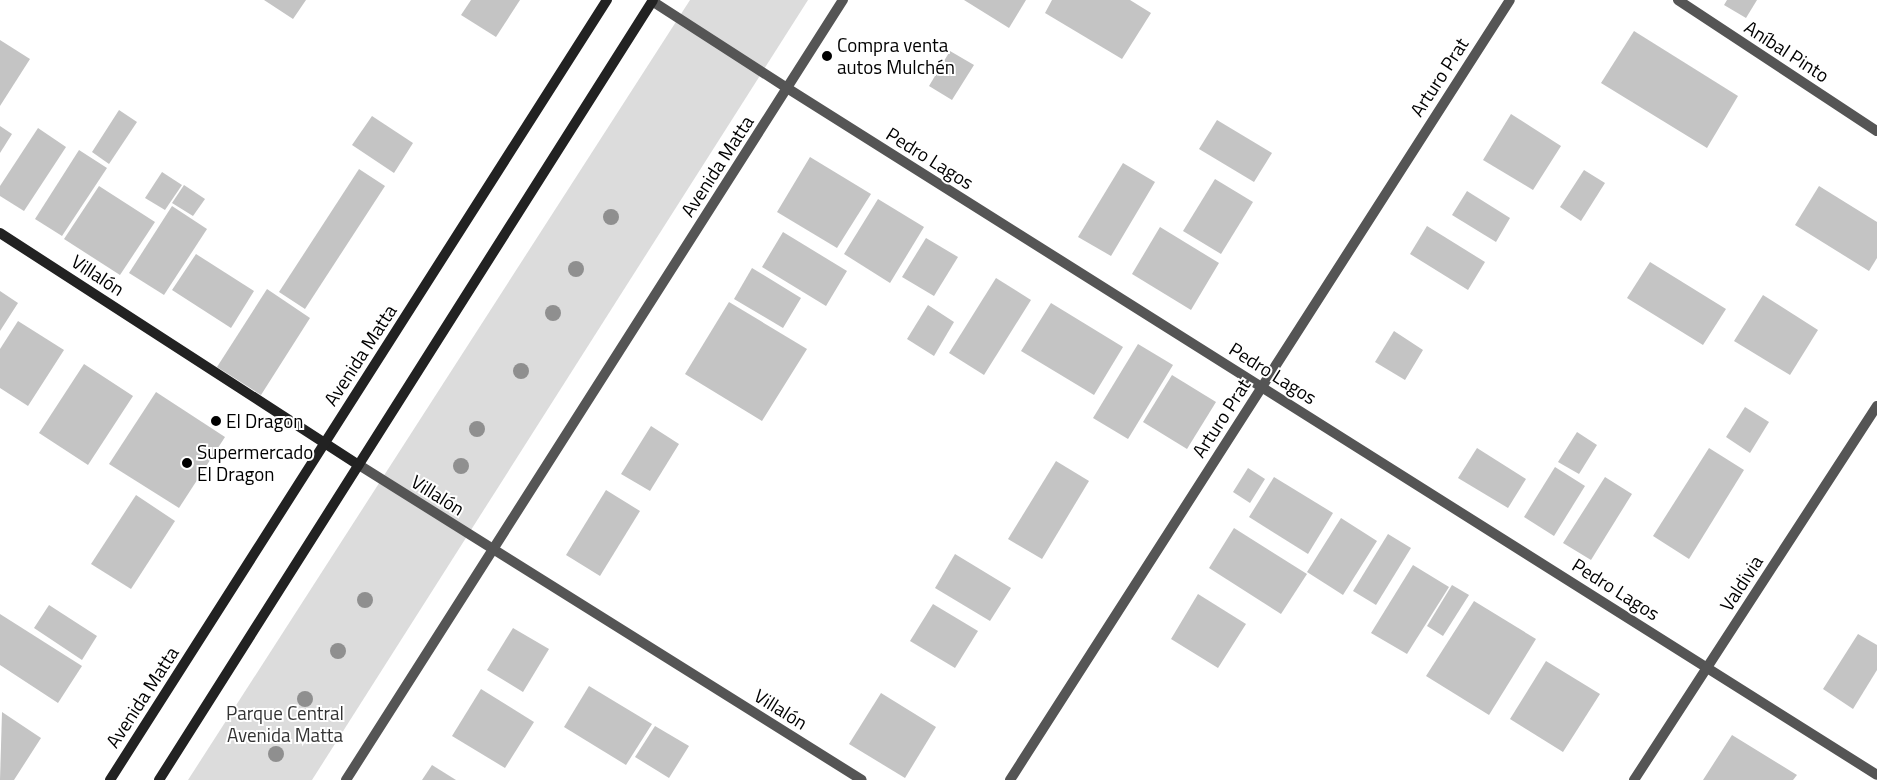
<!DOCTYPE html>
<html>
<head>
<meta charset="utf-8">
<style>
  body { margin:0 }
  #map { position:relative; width:1877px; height:780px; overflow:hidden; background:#fff; font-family:"Titillium Web",sans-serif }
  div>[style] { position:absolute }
  .green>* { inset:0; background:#dcdcdc }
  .building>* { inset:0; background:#c4c4c4 }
  .street>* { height:10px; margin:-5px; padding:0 5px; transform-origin:5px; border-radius:5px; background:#555 }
  .secondary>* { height:10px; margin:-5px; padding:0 5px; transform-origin:5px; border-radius:5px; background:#222 }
  .trees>* { width:16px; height:16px; margin:-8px; border-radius:50%; background:#8f8f8f }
  .dots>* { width:14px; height:14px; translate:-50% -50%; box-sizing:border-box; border:2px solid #fff; border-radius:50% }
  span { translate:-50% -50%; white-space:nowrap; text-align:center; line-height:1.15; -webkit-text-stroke:4px #fff; paint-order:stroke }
  .poi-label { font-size:19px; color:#000 }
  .left { translate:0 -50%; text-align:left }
  .street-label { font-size:19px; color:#000 }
  .park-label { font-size:19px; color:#333 }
</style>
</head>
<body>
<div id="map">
  <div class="green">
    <i style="clip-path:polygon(690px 0,808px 0,312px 780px,188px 780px)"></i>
  </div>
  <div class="building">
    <i style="clip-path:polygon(264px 0,306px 0,293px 19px)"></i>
    <i style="clip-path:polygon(471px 0,520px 0,496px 37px,461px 15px)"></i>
    <i style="clip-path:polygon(964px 0,1026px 0,1009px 28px)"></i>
    <i style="clip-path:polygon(1052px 0,1130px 0,1151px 13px,1122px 59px,1045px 13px)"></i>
    <i style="clip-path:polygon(1727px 0,1757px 0,1746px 18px,1724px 5px)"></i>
    <i style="clip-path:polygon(1634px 31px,1738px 96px,1707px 148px,1601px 83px)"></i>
    <i style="clip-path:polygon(0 40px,30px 59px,0 106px)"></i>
    <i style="clip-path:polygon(950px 51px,974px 65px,952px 100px,929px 86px)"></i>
    <i style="clip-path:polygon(119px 110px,137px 122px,109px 164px,92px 152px)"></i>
    <i style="clip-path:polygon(1511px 114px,1561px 146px,1533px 190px,1483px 160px)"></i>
    <i style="clip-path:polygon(372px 116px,413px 143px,394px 173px,352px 145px)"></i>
    <i style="clip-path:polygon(1217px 120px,1272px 153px,1254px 182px,1199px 149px)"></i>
    <i style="clip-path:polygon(0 126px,12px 134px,0 153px)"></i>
    <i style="clip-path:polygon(38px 128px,66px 147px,24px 211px,0 196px,0 186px)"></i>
    <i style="clip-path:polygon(79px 150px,107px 168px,62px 236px,35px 219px)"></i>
    <i style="clip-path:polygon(810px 157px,871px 194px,837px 248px,777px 212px)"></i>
    <i style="clip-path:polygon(1123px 163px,1155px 182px,1111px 256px,1078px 237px)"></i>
    <i style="clip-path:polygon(359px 169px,385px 186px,305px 309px,279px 292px)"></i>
    <i style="clip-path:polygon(1584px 170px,1605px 183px,1581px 221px,1560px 207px)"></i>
    <i style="clip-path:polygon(162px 172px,182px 185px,165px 210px,145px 198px)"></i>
    <i style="clip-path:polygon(1215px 179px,1253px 202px,1221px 254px,1183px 231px)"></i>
    <i style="clip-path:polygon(184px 185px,205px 199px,193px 216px,172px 203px)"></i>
    <i style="clip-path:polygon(99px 186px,155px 222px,120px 275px,64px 239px)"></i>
    <i style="clip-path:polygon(1819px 186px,1877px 222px,1877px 258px,1869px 271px,1795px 225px)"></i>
    <i style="clip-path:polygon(1467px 191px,1510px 218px,1496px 242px,1452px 215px)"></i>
    <i style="clip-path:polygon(878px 199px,924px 227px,890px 283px,844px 254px)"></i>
    <i style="clip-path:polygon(172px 206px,207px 229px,164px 295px,129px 273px)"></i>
    <i style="clip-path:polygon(1427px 226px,1485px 262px,1468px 290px,1410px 254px)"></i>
    <i style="clip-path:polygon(1160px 227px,1219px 263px,1191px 310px,1132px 274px)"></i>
    <i style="clip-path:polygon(783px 232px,847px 271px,826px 306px,762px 267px)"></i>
    <i style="clip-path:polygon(926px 238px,958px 257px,934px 296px,902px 277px)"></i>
    <i style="clip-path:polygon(196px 254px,254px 291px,231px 328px,172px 290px)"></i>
    <i style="clip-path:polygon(1650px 262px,1726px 309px,1703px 345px,1627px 298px)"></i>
    <i style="clip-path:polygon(752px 268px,801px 298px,783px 328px,734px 299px)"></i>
    <i style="clip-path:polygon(996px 278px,1031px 300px,984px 375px,949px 353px)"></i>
    <i style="clip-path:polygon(267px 289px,310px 318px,261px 395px,217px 367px)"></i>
    <i style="clip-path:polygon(0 291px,18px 303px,0 331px)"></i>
    <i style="clip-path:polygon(1763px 295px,1818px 330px,1790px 375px,1734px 341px)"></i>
    <i style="clip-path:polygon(729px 302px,807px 349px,762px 421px,685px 374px)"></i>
    <i style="clip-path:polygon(1051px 303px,1123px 347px,1094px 395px,1021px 351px)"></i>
    <i style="clip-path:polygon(928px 305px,954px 322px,934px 356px,907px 339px)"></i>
    <i style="clip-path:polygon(18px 321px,64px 350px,28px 406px,0 388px,0 349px)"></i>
    <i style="clip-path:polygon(1394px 331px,1423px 350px,1405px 380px,1375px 362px)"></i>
    <i style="clip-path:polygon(1138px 344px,1173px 365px,1128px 439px,1093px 418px)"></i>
    <i style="clip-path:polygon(84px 364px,133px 396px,88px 465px,39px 433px)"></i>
    <i style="clip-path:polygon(1172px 375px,1216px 402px,1187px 449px,1143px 422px)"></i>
    <i style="clip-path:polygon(156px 392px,225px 437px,179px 508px,109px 464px)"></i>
    <i style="clip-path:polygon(1745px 407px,1769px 422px,1750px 453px,1726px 437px)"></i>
    <i style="clip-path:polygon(651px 426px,679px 444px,650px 491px,621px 474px)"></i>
    <i style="clip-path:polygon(1577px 432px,1597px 445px,1579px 474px,1558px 462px)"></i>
    <i style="clip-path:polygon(1477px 448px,1526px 479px,1508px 508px,1458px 478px)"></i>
    <i style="clip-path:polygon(1709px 448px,1744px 470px,1689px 559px,1653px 536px)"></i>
    <i style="clip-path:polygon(1056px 461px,1089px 481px,1042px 559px,1008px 539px)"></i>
    <i style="clip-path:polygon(1555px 467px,1585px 486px,1554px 536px,1524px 517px)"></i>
    <i style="clip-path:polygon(1248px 468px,1265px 479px,1250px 503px,1233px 492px)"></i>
    <i style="clip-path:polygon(1274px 477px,1333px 513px,1308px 554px,1249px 517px)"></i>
    <i style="clip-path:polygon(1605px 477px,1632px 494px,1591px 560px,1563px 543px)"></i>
    <i style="clip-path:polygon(606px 490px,640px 511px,600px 576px,566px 555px)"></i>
    <i style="clip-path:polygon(136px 495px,175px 521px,131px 589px,91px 564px)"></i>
    <i style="clip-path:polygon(1341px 518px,1377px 541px,1343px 595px,1307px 572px)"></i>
    <i style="clip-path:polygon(1234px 528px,1307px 574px,1281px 614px,1209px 568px)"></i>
    <i style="clip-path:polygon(1388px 534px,1411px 548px,1376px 605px,1353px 591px)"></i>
    <i style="clip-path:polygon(955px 554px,1011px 588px,990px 621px,935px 588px)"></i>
    <i style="clip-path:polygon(1413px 565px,1449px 587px,1407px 654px,1371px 633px)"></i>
    <i style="clip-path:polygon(1452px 585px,1469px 595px,1443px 636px,1427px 626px)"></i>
    <i style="clip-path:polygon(1198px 594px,1246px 624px,1218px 668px,1171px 639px)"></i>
    <i style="clip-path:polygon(1474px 601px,1536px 639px,1489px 715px,1426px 676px)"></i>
    <i style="clip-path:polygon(933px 604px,978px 631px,955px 668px,910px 641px)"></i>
    <i style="clip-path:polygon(49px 605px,97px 636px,82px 660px,34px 628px)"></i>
    <i style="clip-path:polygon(0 614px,82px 666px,58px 703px,0 665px)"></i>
    <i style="clip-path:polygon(513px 628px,549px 649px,523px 692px,487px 670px)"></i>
    <i style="clip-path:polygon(1858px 634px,1877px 645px,1877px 670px,1853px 709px,1823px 689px)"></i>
    <i style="clip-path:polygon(1546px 661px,1600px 694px,1563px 752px,1510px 719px)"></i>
    <i style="clip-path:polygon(589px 686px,652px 724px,626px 765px,564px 727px)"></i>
    <i style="clip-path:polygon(481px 689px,534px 722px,505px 768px,452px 736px)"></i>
    <i style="clip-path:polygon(881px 693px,936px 727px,905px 778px,849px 744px)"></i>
    <i style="clip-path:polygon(2px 712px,41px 738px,14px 780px,0 780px)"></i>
    <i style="clip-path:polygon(655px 726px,689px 746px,669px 778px,635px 757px)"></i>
    <i style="clip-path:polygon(1732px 735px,1797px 775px,1793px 780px,1703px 780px)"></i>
    <i style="clip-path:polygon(432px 765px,456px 780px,422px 780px)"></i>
  </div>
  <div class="street">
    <i style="left:1678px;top:0;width:238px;rotate:33.4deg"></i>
    <i style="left:652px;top:1px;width:161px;rotate:32.8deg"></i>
    <i style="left:787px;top:88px;width:1288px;rotate:32.22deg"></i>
    <i style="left:359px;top:465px;width:593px;rotate:32.06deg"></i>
    <i style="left:346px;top:780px;width:925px;rotate:-57.5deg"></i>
    <i style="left:1010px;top:780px;width:926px;rotate:-57.34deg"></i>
    <i style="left:1634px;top:780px;width:446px;rotate:-57deg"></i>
  </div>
  <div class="secondary">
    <i style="left:0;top:233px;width:427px;rotate:32.9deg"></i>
    <i style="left:110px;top:780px;width:925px;rotate:-57.5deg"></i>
    <i style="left:159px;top:780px;width:923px;rotate:-57.65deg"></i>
  </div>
  <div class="trees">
    <i style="left:611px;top:217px"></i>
    <i style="left:576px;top:269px"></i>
    <i style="left:553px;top:313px"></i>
    <i style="left:521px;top:371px"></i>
    <i style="left:477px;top:429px"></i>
    <i style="left:461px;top:466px"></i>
    <i style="left:365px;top:600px"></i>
    <i style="left:338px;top:651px"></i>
    <i style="left:305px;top:699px"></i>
    <i style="left:276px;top:754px"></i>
  </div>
  <div class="dots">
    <i style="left:827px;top:56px;background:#000"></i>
    <i style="left:216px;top:421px;background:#000"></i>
    <i style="left:187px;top:463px;background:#000"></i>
  </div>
  <div class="poi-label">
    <span class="left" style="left:837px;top:56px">Compra venta<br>autos Mulchén</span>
    <span class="left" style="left:226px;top:421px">El Dragon</span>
    <span class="left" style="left:197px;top:463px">Supermercado<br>El Dragon</span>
  </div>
  <div class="street-label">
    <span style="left:1787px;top:51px;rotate:33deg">Aníbal Pinto</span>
    <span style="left:1439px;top:77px;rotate:-57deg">Arturo Prat</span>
    <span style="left:930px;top:158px;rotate:32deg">Pedro Lagos</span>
    <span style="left:717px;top:166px;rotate:-57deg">Avenida Matta</span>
    <span style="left:98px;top:275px;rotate:33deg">Villalón</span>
    <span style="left:360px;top:355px;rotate:-57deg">Avenida Matta</span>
    <span style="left:1273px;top:373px;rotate:32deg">Pedro Lagos</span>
    <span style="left:1221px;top:418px;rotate:-57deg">Arturo Prat</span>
    <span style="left:438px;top:495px;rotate:32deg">Villalón</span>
    <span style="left:1741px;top:583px;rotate:-57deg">Valdivia</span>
    <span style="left:1616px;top:589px;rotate:32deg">Pedro Lagos</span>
    <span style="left:142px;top:697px;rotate:-57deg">Avenida Matta</span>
    <span style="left:781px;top:709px;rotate:32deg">Villalón</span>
  </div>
  <div class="park-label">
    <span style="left:285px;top:724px">Parque Central<br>Avenida Matta</span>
  </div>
</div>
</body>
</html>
